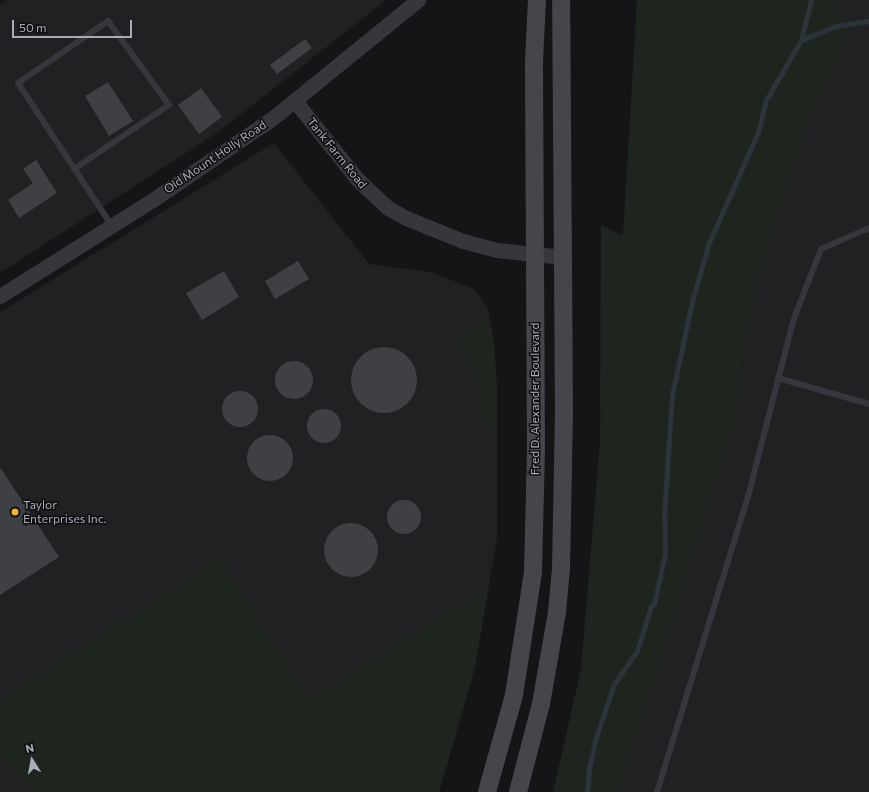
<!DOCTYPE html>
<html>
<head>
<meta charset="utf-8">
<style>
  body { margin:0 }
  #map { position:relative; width:869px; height:792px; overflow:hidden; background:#151517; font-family:Commissioner,sans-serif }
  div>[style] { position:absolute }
  .built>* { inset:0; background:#212124 }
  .green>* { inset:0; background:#1d251e }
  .stream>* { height:5px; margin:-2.5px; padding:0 2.5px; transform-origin:2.5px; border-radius:2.5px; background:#2b343b }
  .building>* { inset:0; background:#3f4044 }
  .round { border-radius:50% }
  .service>* { height:6px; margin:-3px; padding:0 3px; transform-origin:3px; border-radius:3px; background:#36373c }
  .tertiary>* { height:15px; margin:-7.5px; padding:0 7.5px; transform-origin:7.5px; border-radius:7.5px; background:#36373c }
  .secondary>* { height:18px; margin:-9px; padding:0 9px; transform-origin:9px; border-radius:9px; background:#44464c }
  .dots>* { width:11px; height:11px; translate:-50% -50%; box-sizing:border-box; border:2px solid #101012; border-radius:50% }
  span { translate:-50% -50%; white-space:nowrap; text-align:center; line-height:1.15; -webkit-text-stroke:3px #101012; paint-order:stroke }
  .street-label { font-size:12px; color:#a7acb7 }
  .poi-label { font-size:12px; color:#a7acb7 }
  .left { translate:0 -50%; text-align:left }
  .north { position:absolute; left:12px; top:740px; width:40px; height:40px; -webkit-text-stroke:3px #101012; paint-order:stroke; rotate:349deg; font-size:11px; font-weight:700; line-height:16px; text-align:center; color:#a7acb7 }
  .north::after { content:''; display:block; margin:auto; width:14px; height:18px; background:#a7acb7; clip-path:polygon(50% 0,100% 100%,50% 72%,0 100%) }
  .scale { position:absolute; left:12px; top:20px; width:120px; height:18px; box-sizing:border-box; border:2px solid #a7acb7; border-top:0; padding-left:5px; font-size:12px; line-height:14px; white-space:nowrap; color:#a7acb7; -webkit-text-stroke:3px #101012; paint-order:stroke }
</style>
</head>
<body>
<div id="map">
  <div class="built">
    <i style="clip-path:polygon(8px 0,386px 0,217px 133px,0 273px,0 5px)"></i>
    <i style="clip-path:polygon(637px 0,869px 0,869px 792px,583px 792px,600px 714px)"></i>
    <i style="clip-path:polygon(274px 143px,369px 264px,431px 272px,474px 289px,488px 309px,494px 341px,497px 388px,497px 538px,475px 667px,439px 792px,0 792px,0 312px)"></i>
  </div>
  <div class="green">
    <i style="clip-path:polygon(637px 0,832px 0,848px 31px,835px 68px,808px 117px,749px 313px,736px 417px,620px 792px,553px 792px,581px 669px,600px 440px,601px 225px,623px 236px)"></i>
    <i style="clip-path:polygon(489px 316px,494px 341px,497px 388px,496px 439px,479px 412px,483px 397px,454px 336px)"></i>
    <i style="clip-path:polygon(219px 557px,311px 699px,489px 585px,475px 667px,439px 792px,32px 792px,0 758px,0 703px,10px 693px)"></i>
  </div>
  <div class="stream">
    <i style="left:801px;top:40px;width:38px;rotate:-22deg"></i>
    <i style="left:836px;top:26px;width:33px;rotate:-9deg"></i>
    <i style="left:587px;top:792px;width:24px;rotate:-85deg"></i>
    <i style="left:589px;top:768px;width:35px;rotate:-77deg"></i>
    <i style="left:597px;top:734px;width:53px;rotate:-71.2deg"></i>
    <i style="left:614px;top:684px;width:40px;rotate:-55.1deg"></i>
    <i style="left:637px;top:651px;width:47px;rotate:-72.7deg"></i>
    <i style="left:651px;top:606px;width:4px;rotate:-34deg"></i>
    <i style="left:654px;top:604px;width:51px;rotate:-77.6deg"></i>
    <i style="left:665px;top:554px;width:39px;rotate:-91deg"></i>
    <i style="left:664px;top:515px;width:120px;rotate:-86.2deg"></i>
    <i style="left:672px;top:395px;width:95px;rotate:-77.9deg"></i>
    <i style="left:692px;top:302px;width:59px;rotate:-74.3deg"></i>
    <i style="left:708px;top:245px;width:124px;rotate:-66.1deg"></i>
    <i style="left:758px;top:132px;width:33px;rotate:-76deg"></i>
    <i style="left:766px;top:100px;width:69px;rotate:-59.7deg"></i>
    <i style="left:801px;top:40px;width:41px;rotate:-76deg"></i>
  </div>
  <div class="building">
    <i style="clip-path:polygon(305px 39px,312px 48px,277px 74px,270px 65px)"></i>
    <i style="clip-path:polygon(108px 82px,133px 121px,109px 136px,85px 96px)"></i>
    <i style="clip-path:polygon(201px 88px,222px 117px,199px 134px,178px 105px)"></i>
    <i style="clip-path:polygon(36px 160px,57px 193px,19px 218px,8px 200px,33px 183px,23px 169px)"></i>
    <i style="clip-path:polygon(298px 261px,309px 279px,275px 299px,265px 281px)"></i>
    <i style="clip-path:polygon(224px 271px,239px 297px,202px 320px,186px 293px)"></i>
    <i class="round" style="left:351px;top:347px;width:66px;height:66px"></i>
    <i class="round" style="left:275px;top:361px;width:38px;height:38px"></i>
    <i class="round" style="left:222px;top:391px;width:36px;height:36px"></i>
    <i class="round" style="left:307px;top:409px;width:34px;height:34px"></i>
    <i class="round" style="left:247px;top:435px;width:46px;height:46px"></i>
    <i style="clip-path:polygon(0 467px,59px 557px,0 595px)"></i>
    <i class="round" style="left:387px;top:500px;width:34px;height:34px"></i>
    <i class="round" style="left:324px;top:523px;width:54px;height:54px"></i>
  </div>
  <div class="service">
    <i style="left:74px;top:169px;width:115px;rotate:-34deg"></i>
    <i style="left:169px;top:105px;width:104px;rotate:-126deg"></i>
    <i style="left:108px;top:21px;width:109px;rotate:145.4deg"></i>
    <i style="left:18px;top:83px;width:171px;rotate:56.7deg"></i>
    <i style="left:778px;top:378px;width:95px;rotate:15.9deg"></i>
    <i style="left:657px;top:792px;width:317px;rotate:-72.9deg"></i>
    <i style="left:750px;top:489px;width:173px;rotate:-75.6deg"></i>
    <i style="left:793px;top:321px;width:77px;rotate:-68.7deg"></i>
    <i style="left:821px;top:249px;width:52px;rotate:-23.6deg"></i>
  </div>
  <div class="tertiary">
    <i style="left:295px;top:101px;width:100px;rotate:51.5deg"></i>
    <i style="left:357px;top:179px;width:42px;rotate:43.1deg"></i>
    <i style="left:388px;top:208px;width:21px;rotate:29deg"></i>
    <i style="left:406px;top:218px;width:61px;rotate:22deg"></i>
    <i style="left:463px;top:241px;width:35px;rotate:15deg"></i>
    <i style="left:497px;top:250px;width:66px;rotate:6.1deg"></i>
    <i style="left:0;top:296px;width:182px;rotate:-32.2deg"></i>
    <i style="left:154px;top:199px;width:145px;rotate:-34.3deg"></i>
    <i style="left:274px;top:117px;width:186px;rotate:-39.1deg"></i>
  </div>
  <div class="secondary">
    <i style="left:487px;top:792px;width:101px;rotate:-74.4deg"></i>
    <i style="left:514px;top:695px;width:124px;rotate:-81.2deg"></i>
    <i style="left:533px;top:572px;width:120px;rotate:-88.6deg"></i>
    <i style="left:536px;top:452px;width:391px;rotate:-90.3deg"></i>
    <i style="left:534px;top:61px;width:61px;rotate:-87.2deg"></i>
    <i style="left:518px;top:792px;width:91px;rotate:-75.4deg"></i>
    <i style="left:541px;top:704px;width:93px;rotate:-80.1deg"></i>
    <i style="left:557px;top:612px;width:43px;rotate:-84.7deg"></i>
    <i style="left:561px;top:569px;width:158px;rotate:-88.9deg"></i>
    <i style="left:564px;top:411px;width:411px;rotate:-90.4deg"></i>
  </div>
  <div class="dots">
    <i style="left:15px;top:512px;background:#f5b22f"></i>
  </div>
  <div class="street-label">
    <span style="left:337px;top:153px;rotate:51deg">Tank Farm Road</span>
    <span style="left:215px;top:157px;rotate:-34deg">Old Mount Holly Road</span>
    <span style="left:535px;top:399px;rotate:-90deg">Fred D. Alexander Boulevard</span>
  </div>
  <div class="poi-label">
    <span class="left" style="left:23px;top:512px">Taylor<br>Enterprises Inc.</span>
  </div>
  <div class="north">N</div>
  <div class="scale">50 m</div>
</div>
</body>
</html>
